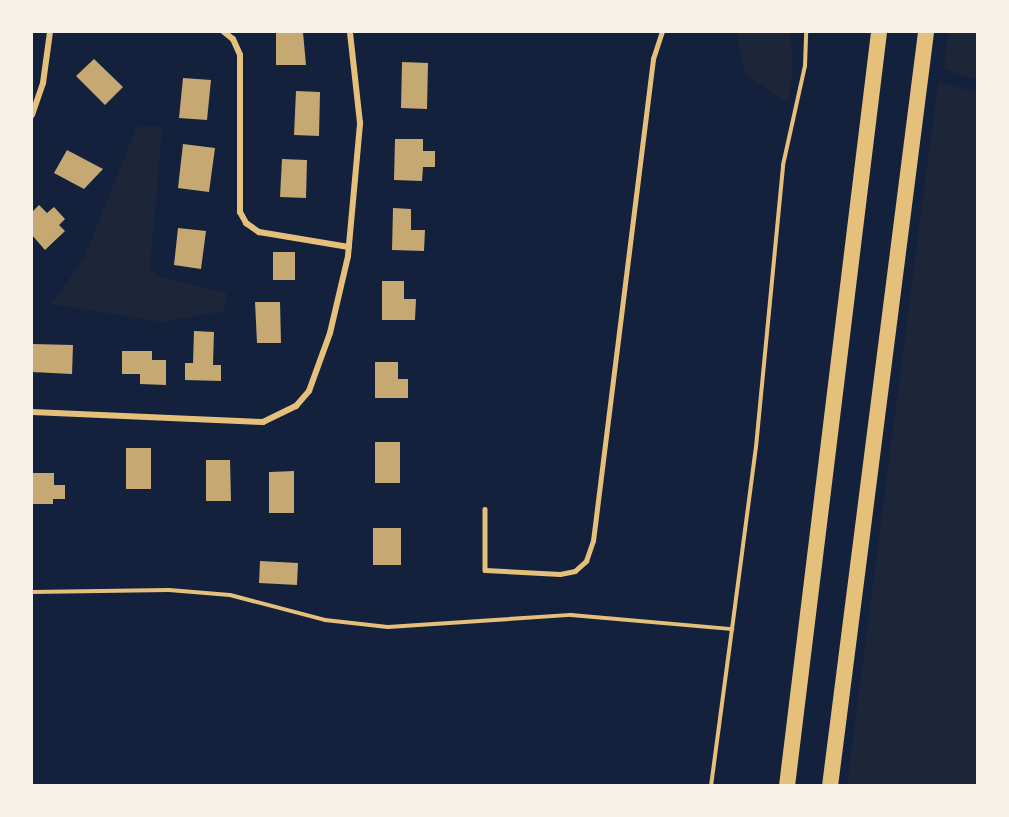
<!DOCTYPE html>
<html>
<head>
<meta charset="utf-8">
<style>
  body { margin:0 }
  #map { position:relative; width:1009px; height:817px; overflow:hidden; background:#14213d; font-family:"Varela Round",sans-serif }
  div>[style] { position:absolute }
  .green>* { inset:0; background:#1d2539 }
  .building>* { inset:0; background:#c6a872 }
  .path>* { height:4px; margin:-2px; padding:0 2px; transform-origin:2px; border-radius:2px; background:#e5c07b }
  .service>* { height:4.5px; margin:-2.25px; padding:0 2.25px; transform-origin:2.25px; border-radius:2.25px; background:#e5c07b }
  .minor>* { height:6px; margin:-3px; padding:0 3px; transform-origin:3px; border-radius:3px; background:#e5c07b }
  .trunk>* { height:16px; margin:-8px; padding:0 8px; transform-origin:8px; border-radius:8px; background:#e5c07b }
  span { translate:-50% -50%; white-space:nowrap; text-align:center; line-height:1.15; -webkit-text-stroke:4.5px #f6f1e7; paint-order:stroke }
  .frame { position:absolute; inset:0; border:33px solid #f6f1e7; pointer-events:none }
</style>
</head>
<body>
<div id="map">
  <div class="green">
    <i style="clip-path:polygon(736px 32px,790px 32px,793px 66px,788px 103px,745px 74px)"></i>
    <i style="clip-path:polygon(948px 32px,977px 32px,977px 80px,944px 69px)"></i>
    <i style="clip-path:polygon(938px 82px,977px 92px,977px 785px,847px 785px)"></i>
    <i style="clip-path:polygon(137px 127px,162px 127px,150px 269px,159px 277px,227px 293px,224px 311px,162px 322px,52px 304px,84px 258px)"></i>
  </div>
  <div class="building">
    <i style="clip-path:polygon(276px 32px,303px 32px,306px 65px,276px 65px)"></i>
    <i style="clip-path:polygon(94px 59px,123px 87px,105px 105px,76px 76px)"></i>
    <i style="clip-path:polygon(402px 62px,428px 63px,427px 109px,401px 108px)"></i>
    <i style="clip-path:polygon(183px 78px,211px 80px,207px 120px,179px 118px)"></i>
    <i style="clip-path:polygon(296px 91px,320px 92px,319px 136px,294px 135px)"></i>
    <i style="clip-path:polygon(395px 139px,423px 139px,423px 151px,435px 151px,435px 167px,423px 167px,422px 181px,394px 180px)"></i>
    <i style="clip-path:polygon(183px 144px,215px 148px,209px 192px,178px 188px)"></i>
    <i style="clip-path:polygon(67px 150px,103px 169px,84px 189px,54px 173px)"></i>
    <i style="clip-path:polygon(282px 159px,307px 160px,306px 198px,280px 197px)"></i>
    <i style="clip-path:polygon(39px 205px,47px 213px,54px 207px,65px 219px,59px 225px,65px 231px,45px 250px,32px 235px,32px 212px)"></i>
    <i style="clip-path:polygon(393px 208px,411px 209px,411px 230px,425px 230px,424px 251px,392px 250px)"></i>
    <i style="clip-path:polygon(178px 228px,206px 231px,201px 269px,174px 265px)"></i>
    <i style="clip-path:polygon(273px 252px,295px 252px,295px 280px,273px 280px)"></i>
    <i style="clip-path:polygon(382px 281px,404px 281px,404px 299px,416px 299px,415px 320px,382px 320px)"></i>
    <i style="clip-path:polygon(255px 302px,280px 302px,281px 343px,257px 343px)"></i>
    <i style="clip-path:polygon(194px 331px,214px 332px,213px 365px,221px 365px,221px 381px,185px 380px,185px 363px,193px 363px)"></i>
    <i style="clip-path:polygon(32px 344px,73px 345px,72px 374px,32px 372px)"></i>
    <i style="clip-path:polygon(122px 351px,152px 351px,152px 360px,166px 360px,166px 385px,140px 384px,140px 374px,122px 374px)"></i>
    <i style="clip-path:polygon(375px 362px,398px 362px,398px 379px,408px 379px,408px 398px,375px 398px)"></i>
    <i style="clip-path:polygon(375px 442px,400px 442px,400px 483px,375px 483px)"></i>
    <i style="clip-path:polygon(126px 448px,151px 448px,151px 489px,126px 489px)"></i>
    <i style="clip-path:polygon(206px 460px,230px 460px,231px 501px,206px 501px)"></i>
    <i style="clip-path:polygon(294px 471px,294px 513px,269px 513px,269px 472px)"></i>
    <i style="clip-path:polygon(32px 473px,54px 473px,54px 485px,65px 485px,65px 499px,53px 499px,53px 504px,32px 504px)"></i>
    <i style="clip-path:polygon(373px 528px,401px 528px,401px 565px,373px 565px)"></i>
    <i style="clip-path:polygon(260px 561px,298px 563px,297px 585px,259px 583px)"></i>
  </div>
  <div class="path">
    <i style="left:32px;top:592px;width:137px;rotate:-0.8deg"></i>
    <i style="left:169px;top:590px;width:61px;rotate:4.7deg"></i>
    <i style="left:230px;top:595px;width:98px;rotate:14.7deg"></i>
    <i style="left:325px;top:620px;width:63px;rotate:6.3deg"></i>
    <i style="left:388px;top:627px;width:183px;rotate:-3.8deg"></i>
    <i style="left:571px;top:615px;width:162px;rotate:5deg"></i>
    <i style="left:732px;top:629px;width:184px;rotate:-82.5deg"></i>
    <i style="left:756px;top:447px;width:283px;rotate:-84.5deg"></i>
    <i style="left:783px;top:165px;width:101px;rotate:-77.5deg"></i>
    <i style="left:805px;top:66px;width:34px;rotate:-88deg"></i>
    <i style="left:711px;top:786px;width:158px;rotate:-82.4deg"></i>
  </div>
  <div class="service">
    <i style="left:485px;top:509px;width:61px;rotate:90deg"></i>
    <i style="left:485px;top:570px;width:75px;rotate:3.1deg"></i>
    <i style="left:560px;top:574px;width:15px;rotate:-11deg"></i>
    <i style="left:575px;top:571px;width:15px;rotate:-42deg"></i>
    <i style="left:586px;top:561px;width:21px;rotate:-71deg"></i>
    <i style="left:593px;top:541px;width:486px;rotate:-82.9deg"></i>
    <i style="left:653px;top:59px;width:28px;rotate:-72deg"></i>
  </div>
  <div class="minor">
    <i style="left:224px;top:32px;width:11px;rotate:38deg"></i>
    <i style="left:233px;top:39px;width:17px;rotate:66deg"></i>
    <i style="left:240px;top:55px;width:157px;rotate:90deg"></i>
    <i style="left:240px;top:212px;width:13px;rotate:61deg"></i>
    <i style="left:246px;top:223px;width:16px;rotate:35deg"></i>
    <i style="left:259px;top:232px;width:91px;rotate:9.5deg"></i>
    <i style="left:32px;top:115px;width:34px;rotate:-71deg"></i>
    <i style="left:43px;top:83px;width:51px;rotate:-82.2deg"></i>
    <i style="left:32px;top:412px;width:231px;rotate:2.5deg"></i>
    <i style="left:263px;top:422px;width:37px;rotate:-26deg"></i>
    <i style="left:296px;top:406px;width:20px;rotate:-49deg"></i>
    <i style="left:309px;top:391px;width:62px;rotate:-70.1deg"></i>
    <i style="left:330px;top:333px;width:79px;rotate:-76.8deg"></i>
    <i style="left:348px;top:256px;width:134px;rotate:-84.8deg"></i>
    <i style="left:360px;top:123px;width:92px;rotate:-96.3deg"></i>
  </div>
  <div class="trunk">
    <i style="left:787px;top:786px;width:760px;rotate:-83.04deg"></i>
    <i style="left:830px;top:786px;width:760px;rotate:-82.74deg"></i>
  </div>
  <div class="frame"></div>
</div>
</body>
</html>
